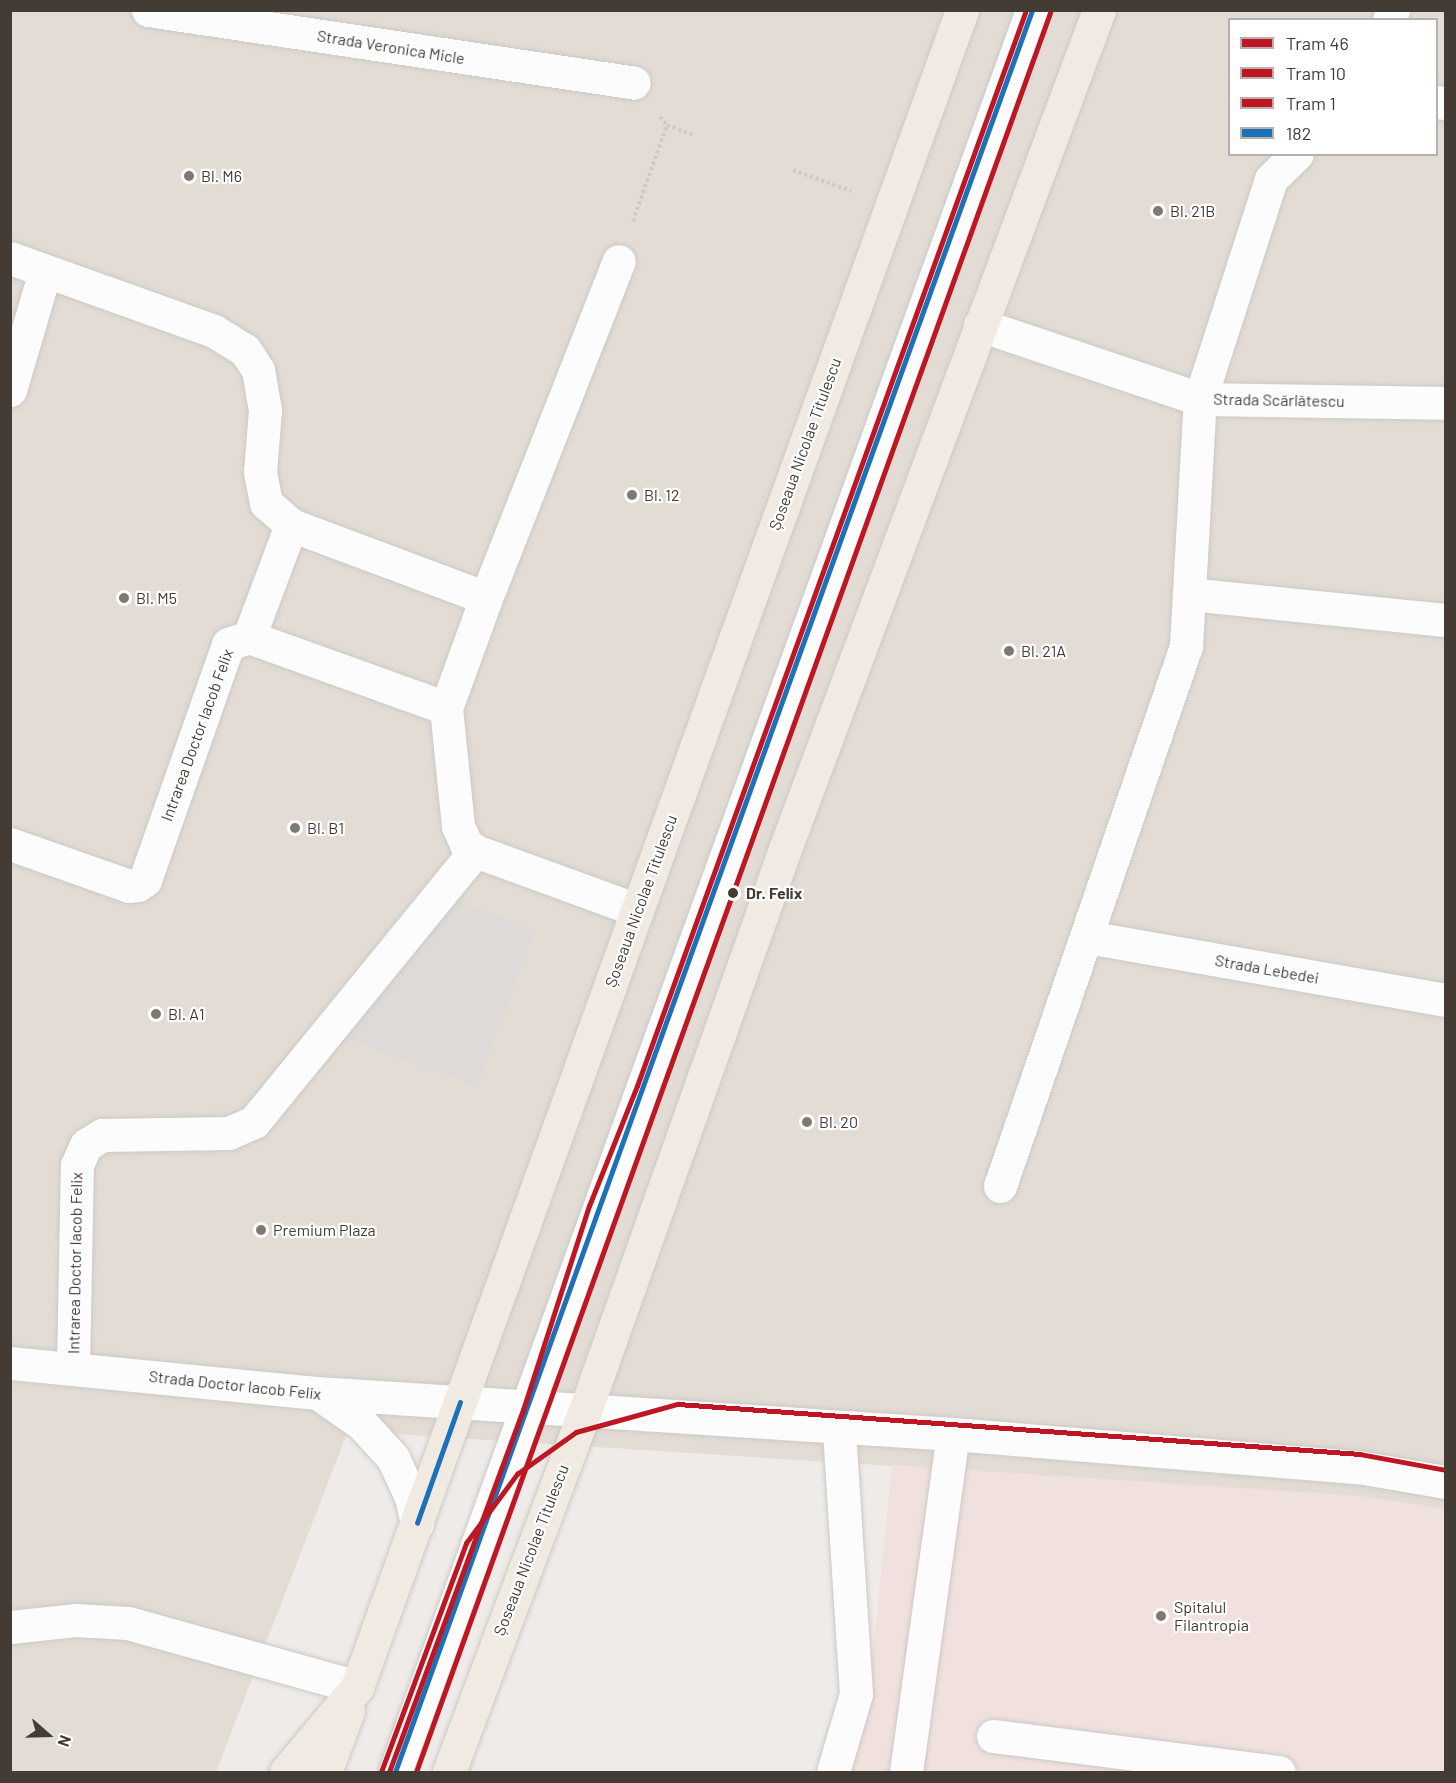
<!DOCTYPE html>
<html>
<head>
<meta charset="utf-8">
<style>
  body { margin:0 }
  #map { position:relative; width:1456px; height:1783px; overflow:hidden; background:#eeebe8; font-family:Barlow,sans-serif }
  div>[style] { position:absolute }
  .residential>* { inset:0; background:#e2dcd5 }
  .medical>* { inset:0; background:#f0e1df }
  .parking>* { inset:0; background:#dddad8 }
  .path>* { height:4px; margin-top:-2px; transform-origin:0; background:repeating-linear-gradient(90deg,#cccac6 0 3px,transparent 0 6px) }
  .roads { filter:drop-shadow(0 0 2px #ccc9c5) drop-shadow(0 0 2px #ccc9c5) }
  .minor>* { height:33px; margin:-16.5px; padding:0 16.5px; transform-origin:16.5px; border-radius:16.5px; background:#fcfcfc }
  .major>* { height:33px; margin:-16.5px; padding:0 16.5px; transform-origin:16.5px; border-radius:16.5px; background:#f0eae3 }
  .bus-1>* { height:4.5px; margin:-2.25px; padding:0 2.25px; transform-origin:2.25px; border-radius:2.25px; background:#1d71b8 }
  .tram-1>* { height:4.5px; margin:-2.25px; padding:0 2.25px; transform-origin:2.25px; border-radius:2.25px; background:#be1622 }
  .tram-2>* { height:4.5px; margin:-2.25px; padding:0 2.25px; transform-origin:2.25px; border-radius:2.25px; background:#be1622 }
  .tram-3>* { height:4.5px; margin:-2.25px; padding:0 2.25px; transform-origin:2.25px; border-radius:2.25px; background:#be1622 }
  .dots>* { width:16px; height:16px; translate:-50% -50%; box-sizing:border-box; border:3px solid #fff; border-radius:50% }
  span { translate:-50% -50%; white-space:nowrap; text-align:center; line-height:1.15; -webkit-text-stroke:4.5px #fff; paint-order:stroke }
  .street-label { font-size:16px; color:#433c35 }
  .poi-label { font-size:16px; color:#433c35 }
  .left { translate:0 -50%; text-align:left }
  .stop-label { font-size:16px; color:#433c35; font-weight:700 }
  .frame { position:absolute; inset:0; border:12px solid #433c35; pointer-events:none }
  .legend { position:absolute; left:1228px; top:18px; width:210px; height:138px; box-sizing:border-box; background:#fff; border:2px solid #b4b1ae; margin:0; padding:8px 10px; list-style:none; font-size:18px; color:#433c35 }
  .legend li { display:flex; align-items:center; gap:12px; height:30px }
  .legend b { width:30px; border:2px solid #b4b1ae }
  .north { position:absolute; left:18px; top:1705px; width:60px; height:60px; -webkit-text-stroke:4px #fff; paint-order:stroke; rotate:110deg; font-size:16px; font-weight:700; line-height:24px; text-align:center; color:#433c35 }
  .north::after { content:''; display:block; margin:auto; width:21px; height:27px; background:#433c35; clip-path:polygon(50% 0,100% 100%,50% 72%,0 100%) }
</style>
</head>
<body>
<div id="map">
  <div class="residential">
    <i style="clip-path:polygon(evenodd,11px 11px,1445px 11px,1445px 1509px,1358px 1496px,348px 1431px,216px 1772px,11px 1772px,11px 11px,1230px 20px,1436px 20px,1436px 154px,1230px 154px,1230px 20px)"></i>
  </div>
  <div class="medical">
    <i style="clip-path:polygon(892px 1465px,1358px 1496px,1445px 1509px,1445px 1772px,848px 1772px,866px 1723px)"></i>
  </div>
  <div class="parking">
    <i style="clip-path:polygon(455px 900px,535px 930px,477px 1086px,344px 1038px)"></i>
  </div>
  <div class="path">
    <i style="left:660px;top:117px;width:11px;rotate:49deg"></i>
    <i style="left:667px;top:125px;width:30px;rotate:21deg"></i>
    <i style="left:793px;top:170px;width:62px;rotate:19.9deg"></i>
    <i style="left:633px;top:221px;width:102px;rotate:-70.5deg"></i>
  </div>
  <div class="roads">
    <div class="minor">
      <i style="left:148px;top:10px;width:491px;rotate:8.5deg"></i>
      <i style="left:1389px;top:20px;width:11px;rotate:-68deg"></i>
      <i style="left:1436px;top:102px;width:10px;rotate:6deg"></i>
      <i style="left:10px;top:258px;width:217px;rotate:19.7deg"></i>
      <i style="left:214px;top:331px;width:36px;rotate:32deg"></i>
      <i style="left:245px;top:350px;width:24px;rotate:57deg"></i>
      <i style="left:258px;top:370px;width:41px;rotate:80.1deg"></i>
      <i style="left:265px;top:410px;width:62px;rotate:94.6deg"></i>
      <i style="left:260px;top:472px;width:32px;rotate:79deg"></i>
      <i style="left:266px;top:503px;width:33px;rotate:41deg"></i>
      <i style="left:291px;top:525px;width:208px;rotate:20.5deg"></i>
      <i style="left:980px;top:325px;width:232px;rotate:18.6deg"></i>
      <i style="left:1200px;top:399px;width:246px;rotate:0.9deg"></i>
      <i style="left:10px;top:390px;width:124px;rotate:-73.6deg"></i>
      <i style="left:1189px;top:594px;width:258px;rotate:5.8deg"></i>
      <i style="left:249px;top:637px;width:120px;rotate:-69.4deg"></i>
      <i style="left:446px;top:708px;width:117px;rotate:-70deg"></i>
      <i style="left:486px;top:598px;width:362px;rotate:-68.5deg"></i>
      <i style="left:10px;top:844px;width:126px;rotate:19.4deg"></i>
      <i style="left:129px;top:886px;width:9px;rotate:-6deg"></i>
      <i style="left:138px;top:885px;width:9px;rotate:-36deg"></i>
      <i style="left:145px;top:880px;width:250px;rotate:-70.6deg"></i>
      <i style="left:228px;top:644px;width:22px;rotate:-18deg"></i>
      <i style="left:249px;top:637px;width:209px;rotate:19.8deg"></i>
      <i style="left:446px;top:708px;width:119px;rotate:84.2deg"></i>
      <i style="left:458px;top:826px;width:20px;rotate:66deg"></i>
      <i style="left:466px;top:844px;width:11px;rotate:38deg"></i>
      <i style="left:475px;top:851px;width:172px;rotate:20deg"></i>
      <i style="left:1088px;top:937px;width:364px;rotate:10deg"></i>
      <i style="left:1000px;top:1186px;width:571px;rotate:-70.99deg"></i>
      <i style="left:1186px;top:646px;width:247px;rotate:-86.8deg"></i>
      <i style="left:1200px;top:399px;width:231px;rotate:-72.1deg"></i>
      <i style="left:1271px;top:179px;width:36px;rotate:-44deg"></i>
      <i style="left:10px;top:1363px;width:308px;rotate:5.6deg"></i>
      <i style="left:317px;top:1393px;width:637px;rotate:3.69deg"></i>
      <i style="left:953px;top:1434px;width:406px;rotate:4.7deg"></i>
      <i style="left:1358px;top:1467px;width:89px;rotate:9.7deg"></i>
      <i style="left:73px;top:1368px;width:203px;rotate:-88.9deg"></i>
      <i style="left:77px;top:1165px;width:22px;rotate:-66deg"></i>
      <i style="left:86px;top:1145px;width:19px;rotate:-32deg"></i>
      <i style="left:102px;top:1135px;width:127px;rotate:-0.9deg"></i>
      <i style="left:229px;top:1133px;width:27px;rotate:-24deg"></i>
      <i style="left:254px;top:1122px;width:350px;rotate:-50.8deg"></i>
      <i style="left:319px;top:1394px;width:52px;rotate:34.9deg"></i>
      <i style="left:362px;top:1424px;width:46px;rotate:47.6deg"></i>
      <i style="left:393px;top:1458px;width:43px;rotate:65.2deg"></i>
      <i style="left:411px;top:1497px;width:27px;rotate:77deg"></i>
      <i style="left:10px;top:1627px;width:65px;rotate:-6.1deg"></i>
      <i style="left:75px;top:1620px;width:53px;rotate:3.2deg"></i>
      <i style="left:128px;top:1623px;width:238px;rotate:15.6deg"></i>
      <i style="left:993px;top:1736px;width:288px;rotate:7.2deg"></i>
      <i style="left:395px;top:1772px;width:1874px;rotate:-70.12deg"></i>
      <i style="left:833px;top:1772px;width:81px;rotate:-73.6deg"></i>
      <i style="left:856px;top:1694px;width:267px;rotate:-93.7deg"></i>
      <i style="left:906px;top:1772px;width:341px;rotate:-82.1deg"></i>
    </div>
    <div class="major">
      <i style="left:286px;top:1772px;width:111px;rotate:-50.1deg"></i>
      <i style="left:357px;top:1687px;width:1783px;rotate:-70.16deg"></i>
      <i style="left:325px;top:1772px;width:65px;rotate:-69.3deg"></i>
      <i style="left:449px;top:1772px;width:386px;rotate:-69.4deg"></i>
      <i style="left:585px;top:1411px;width:597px;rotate:-70.41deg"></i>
      <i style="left:785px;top:849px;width:896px;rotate:-69.48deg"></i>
    </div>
  </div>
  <div class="bus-1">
    <i style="left:417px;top:1523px;width:128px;rotate:-70.4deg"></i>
    <i style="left:395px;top:1772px;width:1874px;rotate:-70.12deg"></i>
  </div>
  <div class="tram-1">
    <i style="left:381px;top:1772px;width:244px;rotate:-69.6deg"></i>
    <i style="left:466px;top:1543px;width:86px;rotate:-53.5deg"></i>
    <i style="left:517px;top:1474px;width:72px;rotate:-35.4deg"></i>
    <i style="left:576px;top:1432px;width:106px;rotate:-15.4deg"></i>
    <i style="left:678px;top:1404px;width:684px;rotate:4.19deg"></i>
    <i style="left:1360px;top:1454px;width:87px;rotate:10.5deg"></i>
  </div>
  <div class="tram-2">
    <i style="left:389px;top:1772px;width:386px;rotate:-69.7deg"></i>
    <i style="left:523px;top:1410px;width:214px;rotate:-72.1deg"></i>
    <i style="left:589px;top:1206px;width:129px;rotate:-68.2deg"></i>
    <i style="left:637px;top:1086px;width:1141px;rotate:-70.12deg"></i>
  </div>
  <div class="tram-3">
    <i style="left:416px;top:1772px;width:1870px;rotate:-70.18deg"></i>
  </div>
  <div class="dots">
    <i style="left:189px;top:176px;background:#7f7974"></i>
    <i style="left:1158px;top:211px;background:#7f7974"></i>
    <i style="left:632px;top:495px;background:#7f7974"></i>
    <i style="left:124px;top:598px;background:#7f7974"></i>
    <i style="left:1009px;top:651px;background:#7f7974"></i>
    <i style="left:295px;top:828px;background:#7f7974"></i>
    <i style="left:733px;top:893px;background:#433c35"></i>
    <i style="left:156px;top:1014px;background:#7f7974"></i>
    <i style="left:807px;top:1122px;background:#7f7974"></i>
    <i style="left:261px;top:1230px;background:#7f7974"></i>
    <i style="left:1161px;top:1616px;background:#7f7974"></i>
  </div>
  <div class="street-label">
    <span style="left:391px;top:47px;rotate:9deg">Strada Veronica Micle</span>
    <span style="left:1279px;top:400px;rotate:1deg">Strada Scărlătescu</span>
    <span style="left:805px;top:444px;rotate:-70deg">Șoseaua Nicolae Titulescu</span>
    <span style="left:197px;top:735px;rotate:-70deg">Intrarea Doctor Iacob Felix</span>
    <span style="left:641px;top:901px;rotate:-70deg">Șoseaua Nicolae Titulescu</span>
    <span style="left:1267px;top:969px;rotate:10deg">Strada Lebedei</span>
    <span style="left:75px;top:1263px;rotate:-89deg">Intrarea Doctor Iacob Felix</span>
    <span style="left:235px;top:1385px;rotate:6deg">Strada Doctor Iacob Felix</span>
    <span style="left:531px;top:1550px;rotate:-69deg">Șoseaua Nicolae Titulescu</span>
  </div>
  <div class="poi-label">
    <span class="left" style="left:201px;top:176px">Bl. M6</span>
    <span class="left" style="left:1170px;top:211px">Bl. 21B</span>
    <span class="left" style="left:644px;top:495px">Bl. 12</span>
    <span class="left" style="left:136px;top:598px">Bl. M5</span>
    <span class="left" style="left:1021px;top:651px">Bl. 21A</span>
    <span class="left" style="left:307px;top:828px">Bl. B1</span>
    <span class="left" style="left:168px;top:1014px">Bl. A1</span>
    <span class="left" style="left:819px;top:1122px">Bl. 20</span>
    <span class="left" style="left:273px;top:1230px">Premium Plaza</span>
    <span class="left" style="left:1174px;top:1616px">Spitalul<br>Filantropia</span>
  </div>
  <div class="stop-label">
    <span class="left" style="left:746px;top:893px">Dr. Felix</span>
  </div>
  <div class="frame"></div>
  <ul class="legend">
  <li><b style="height:8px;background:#be1622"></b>Tram 46</li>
  <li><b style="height:8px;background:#be1622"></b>Tram 10</li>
  <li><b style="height:8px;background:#be1622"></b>Tram 1</li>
  <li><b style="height:8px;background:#1d71b8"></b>182</li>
  </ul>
  <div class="north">N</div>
</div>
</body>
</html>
